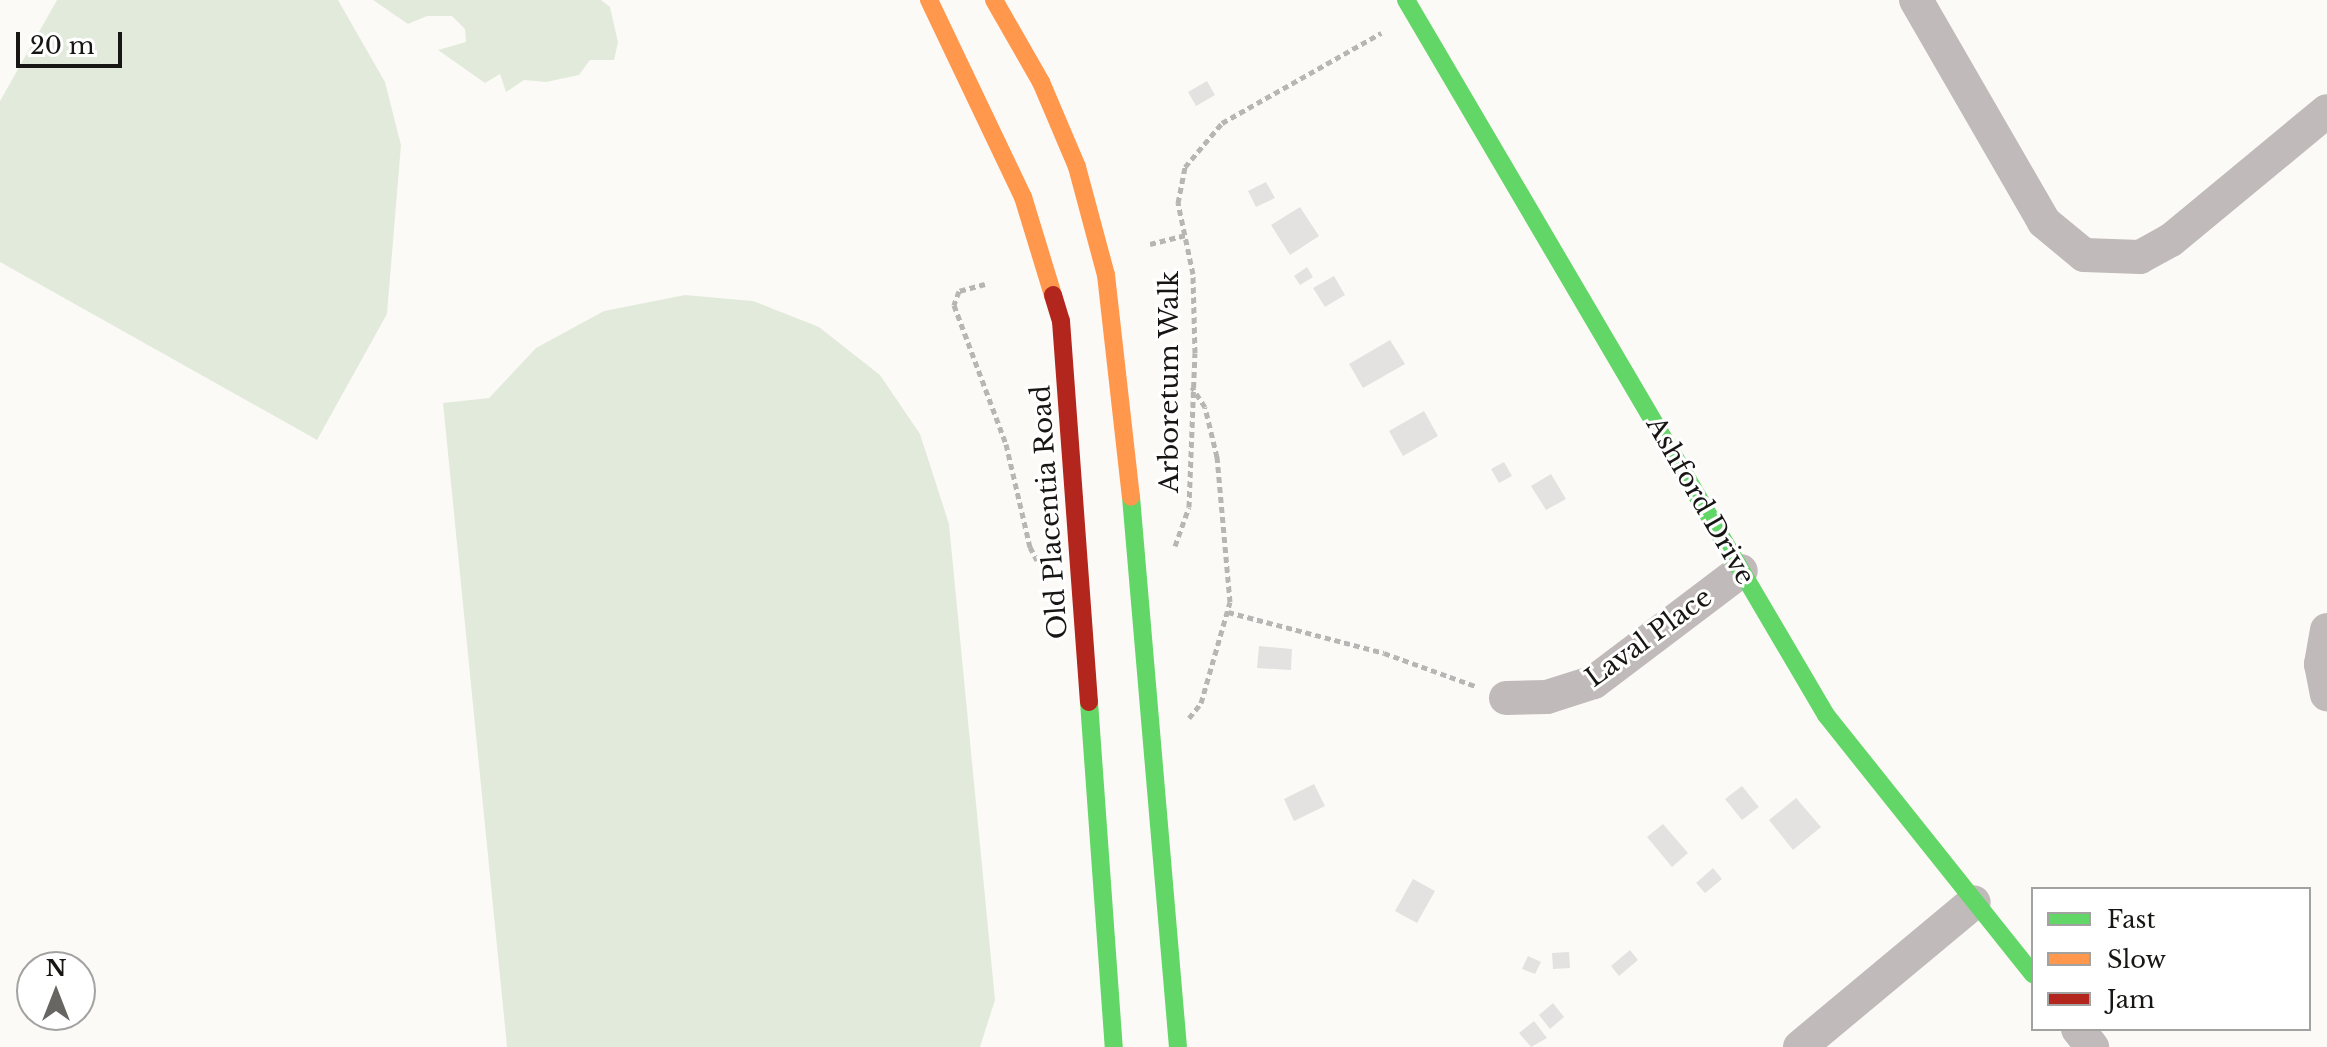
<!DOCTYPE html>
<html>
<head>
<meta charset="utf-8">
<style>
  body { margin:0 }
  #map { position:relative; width:2327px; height:1047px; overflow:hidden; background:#fcfaf7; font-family:"Libre Baskerville",serif }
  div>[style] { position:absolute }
  .green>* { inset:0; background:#e2ebdb }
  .building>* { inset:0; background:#e4e2e0 }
  .path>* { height:5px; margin-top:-2.5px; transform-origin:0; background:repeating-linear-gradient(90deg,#b8b5b5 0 6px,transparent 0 10px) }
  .street>* { height:34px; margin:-17px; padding:0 17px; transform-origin:17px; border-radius:17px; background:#c0baba }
  .fast>* { height:18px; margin:-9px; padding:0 9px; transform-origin:9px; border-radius:9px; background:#63d668 }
  .slow>* { height:18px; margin:-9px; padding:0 9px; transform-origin:9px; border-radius:9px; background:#ff974d }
  .jam>* { height:18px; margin:-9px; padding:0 9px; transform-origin:9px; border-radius:9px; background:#b3261e }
  span { translate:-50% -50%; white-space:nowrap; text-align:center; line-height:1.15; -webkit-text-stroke:6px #fff; paint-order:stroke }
  .street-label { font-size:26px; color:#171614 }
  .legend { position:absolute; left:2031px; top:887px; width:280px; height:144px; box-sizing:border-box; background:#fff; border:2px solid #a2a2a1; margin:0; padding:10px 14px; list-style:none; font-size:24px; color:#171614 }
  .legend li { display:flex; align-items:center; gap:16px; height:40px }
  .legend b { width:40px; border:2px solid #a2a2a1 }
  .north { position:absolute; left:16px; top:951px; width:80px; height:80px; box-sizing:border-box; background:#fff; border:2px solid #a2a2a1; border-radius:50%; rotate:0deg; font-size:22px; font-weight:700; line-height:32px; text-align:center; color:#171614 }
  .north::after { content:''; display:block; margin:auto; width:28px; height:36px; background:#676663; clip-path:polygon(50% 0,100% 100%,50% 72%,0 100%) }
  .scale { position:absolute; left:16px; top:32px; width:106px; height:36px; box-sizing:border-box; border:4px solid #171614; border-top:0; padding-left:10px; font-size:24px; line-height:28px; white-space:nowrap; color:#171614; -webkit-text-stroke:6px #fff; paint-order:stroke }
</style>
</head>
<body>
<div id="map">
  <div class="green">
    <i style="clip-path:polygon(57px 0,338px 0,385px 82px,401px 145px,387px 314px,317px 440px,0 262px,0 101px)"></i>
    <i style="clip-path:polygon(373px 0,601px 0,610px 7px,618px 42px,614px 60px,590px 60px,579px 75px,546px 82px,524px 80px,506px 92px,500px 74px,485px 83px,438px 50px,466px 42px,465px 29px,452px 16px,427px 16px,408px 24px)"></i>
    <i style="clip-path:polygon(685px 295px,753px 301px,819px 327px,880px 375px,920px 434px,949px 524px,995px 1000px,980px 1047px,507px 1047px,443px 403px,489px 398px,536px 348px,604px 311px)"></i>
  </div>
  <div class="building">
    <i style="clip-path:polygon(1207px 81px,1215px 95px,1196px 106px,1188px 92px)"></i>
    <i style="clip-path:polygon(1266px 182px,1275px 198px,1256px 207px,1248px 191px)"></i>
    <i style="clip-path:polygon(1300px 207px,1319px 236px,1290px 255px,1271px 225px)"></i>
    <i style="clip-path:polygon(1307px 267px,1313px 277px,1300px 285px,1294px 276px)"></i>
    <i style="clip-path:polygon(1334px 276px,1345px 295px,1325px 307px,1313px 288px)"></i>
    <i style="clip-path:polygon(1390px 340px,1405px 364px,1363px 388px,1349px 364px)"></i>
    <i style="clip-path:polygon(1424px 411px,1438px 436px,1403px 456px,1389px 431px)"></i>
    <i style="clip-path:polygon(1504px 462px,1512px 476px,1499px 483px,1491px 469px)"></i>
    <i style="clip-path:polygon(1551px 474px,1566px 499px,1546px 510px,1531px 486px)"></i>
    <i style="clip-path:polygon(1259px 646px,1292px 649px,1291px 670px,1257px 668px)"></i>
    <i style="clip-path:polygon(1314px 784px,1325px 806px,1294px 821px,1284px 799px)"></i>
    <i style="clip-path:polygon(1742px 786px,1759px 807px,1742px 820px,1725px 799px)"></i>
    <i style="clip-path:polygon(1796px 798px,1821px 827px,1793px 850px,1769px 820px)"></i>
    <i style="clip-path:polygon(1663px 824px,1688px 853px,1672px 867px,1647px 837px)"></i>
    <i style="clip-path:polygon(1713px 868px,1722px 879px,1705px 893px,1696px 883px)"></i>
    <i style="clip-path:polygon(1413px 879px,1435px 891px,1417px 923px,1395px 911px)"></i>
    <i style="clip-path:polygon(1630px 950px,1638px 960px,1619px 976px,1611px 966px)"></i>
    <i style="clip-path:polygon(1569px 952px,1570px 968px,1553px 969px,1552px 953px)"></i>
    <i style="clip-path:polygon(1528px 956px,1541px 962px,1535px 974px,1522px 969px)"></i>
    <i style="clip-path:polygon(1553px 1003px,1564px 1017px,1550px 1029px,1539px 1015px)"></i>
    <i style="clip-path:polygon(1534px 1021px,1547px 1038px,1531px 1047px,1519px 1033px)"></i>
  </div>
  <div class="path">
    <i style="left:1150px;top:244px;width:37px;rotate:-14deg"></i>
    <i style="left:985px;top:284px;width:27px;rotate:165deg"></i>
    <i style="left:959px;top:291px;width:15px;rotate:110deg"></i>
    <i style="left:954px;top:305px;width:148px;rotate:69.5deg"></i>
    <i style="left:1006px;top:444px;width:106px;rotate:76.9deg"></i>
    <i style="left:1030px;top:547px;width:15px;rotate:62deg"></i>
    <i style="left:1175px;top:546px;width:41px;rotate:-70.3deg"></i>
    <i style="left:1189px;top:507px;width:154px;rotate:-87.8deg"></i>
    <i style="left:1195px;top:353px;width:79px;rotate:-91.5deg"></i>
    <i style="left:1193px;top:274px;width:73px;rotate:-101.9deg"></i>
    <i style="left:1178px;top:203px;width:37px;rotate:-79deg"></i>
    <i style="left:1185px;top:167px;width:57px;rotate:-49.9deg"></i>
    <i style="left:1222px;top:123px;width:183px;rotate:-29.5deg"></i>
    <i style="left:1228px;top:612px;width:161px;rotate:14.7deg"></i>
    <i style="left:1384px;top:653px;width:97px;rotate:19.9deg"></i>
    <i style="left:1189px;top:718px;width:19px;rotate:-51deg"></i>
    <i style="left:1201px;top:703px;width:105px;rotate:-74deg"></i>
    <i style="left:1230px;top:602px;width:146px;rotate:-95.1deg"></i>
    <i style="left:1217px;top:457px;width:51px;rotate:-103.5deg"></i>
    <i style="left:1205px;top:407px;width:24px;rotate:-123deg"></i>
  </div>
  <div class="street">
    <i style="left:1916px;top:0;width:256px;rotate:60deg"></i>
    <i style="left:2044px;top:222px;width:52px;rotate:39.5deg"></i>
    <i style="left:2084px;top:255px;width:56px;rotate:2deg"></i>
    <i style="left:2140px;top:257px;width:35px;rotate:-29deg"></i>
    <i style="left:2171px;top:240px;width:202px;rotate:-39.6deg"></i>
    <i style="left:2327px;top:630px;width:35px;rotate:100deg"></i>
    <i style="left:2321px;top:664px;width:31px;rotate:79deg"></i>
    <i style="left:1506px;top:698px;width:41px;rotate:-1.4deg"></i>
    <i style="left:1547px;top:697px;width:49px;rotate:-17.7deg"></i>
    <i style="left:1594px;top:682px;width:184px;rotate:-37.1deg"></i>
    <i style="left:2078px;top:1029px;width:23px;rotate:52deg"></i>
    <i style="left:1800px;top:1047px;width:226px;rotate:-39.8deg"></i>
  </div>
  <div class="fast">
    <i style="left:1406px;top:0;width:829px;rotate:59.57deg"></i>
    <i style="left:1826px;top:715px;width:332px;rotate:51.4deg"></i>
    <i style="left:1131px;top:497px;width:552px;rotate:85.12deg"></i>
    <i style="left:1089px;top:702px;width:346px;rotate:85.9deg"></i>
  </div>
  <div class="slow">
    <i style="left:929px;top:0;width:218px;rotate:64.5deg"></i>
    <i style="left:1023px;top:197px;width:102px;rotate:73deg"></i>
    <i style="left:994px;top:0;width:95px;rotate:60.2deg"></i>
    <i style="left:1041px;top:82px;width:92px;rotate:67deg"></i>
    <i style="left:1077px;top:167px;width:112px;rotate:75deg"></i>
    <i style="left:1106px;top:275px;width:223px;rotate:83.6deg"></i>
  </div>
  <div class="jam">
    <i style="left:1053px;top:295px;width:27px;rotate:73deg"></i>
    <i style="left:1061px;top:321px;width:382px;rotate:85.8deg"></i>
  </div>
  <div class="street-label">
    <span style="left:1170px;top:382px;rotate:-90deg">Arboretum Walk</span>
    <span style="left:1700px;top:501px;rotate:60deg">Ashford Drive</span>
    <span style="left:1050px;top:512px;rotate:-94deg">Old Placentia Road</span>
    <span style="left:1649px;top:638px;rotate:-36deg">Laval Place</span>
  </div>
  <ul class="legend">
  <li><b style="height:10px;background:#63d668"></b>Fast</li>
  <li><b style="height:10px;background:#ff974d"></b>Slow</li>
  <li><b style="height:10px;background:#b3261e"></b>Jam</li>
  </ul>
  <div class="north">N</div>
  <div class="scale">20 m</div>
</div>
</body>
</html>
